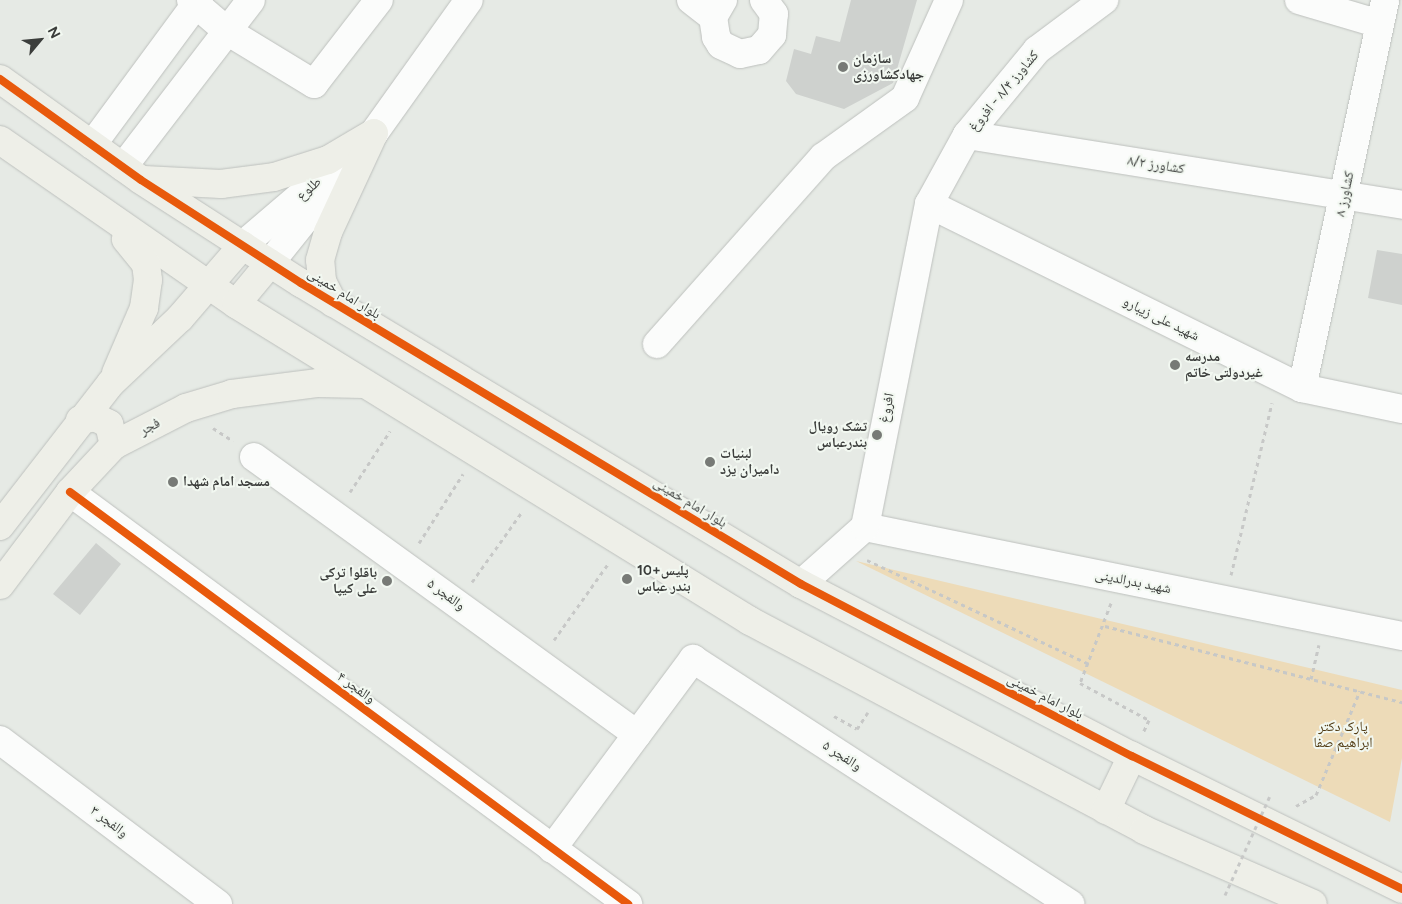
<!DOCTYPE html>
<html>
<head>
<meta charset="utf-8">
<style>
  body { margin:0 }
  #map { position:relative; width:1402px; height:904px; overflow:hidden; background:#e6eae5; font-family:Figtree,"Noto Naskh Arabic",sans-serif }
  div>[style] { position:absolute }
  .green>* { inset:0; background:#eddbb8 }
  .building>* { inset:0; background:#ced1ce }
  .path>* { height:3px; margin-top:-1.5px; transform-origin:0; background:repeating-linear-gradient(90deg,#c7c8c7 0 4px,transparent 0 8px) }
  .roads { filter:drop-shadow(0 0 1px #bdc0bd) drop-shadow(0 0 1px #bdc0bd) }
  .minor>* { height:28px; margin:-14px; padding:0 14px; transform-origin:14px; border-radius:14px; background:#fbfcfb }
  .major>* { height:28px; margin:-14px; padding:0 14px; transform-origin:14px; border-radius:14px; background:#eeefe8 }
  .path-bridge>* { height:3px; margin-top:-1.5px; transform-origin:0; background:repeating-linear-gradient(90deg,#c7c8c7 0 4px,transparent 0 8px) }
  .cycleway>* { height:8px; margin:-4px; padding:0 4px; transform-origin:4px; border-radius:4px; background:#e8590c }
  .dots>* { width:14px; height:14px; translate:-50% -50%; box-sizing:border-box; border:2px solid #f2f8f1; border-radius:50% }
  span { translate:-50% -50%; white-space:nowrap; text-align:center; line-height:1.15; -webkit-text-stroke:4px #f2f8f1; paint-order:stroke }
  .poi-label { font-size:14px; color:#3b3d3b; font-weight:700 }
  .left { translate:0 -50%; text-align:left }
  .right { translate:-100% -50%; text-align:right }
  .street-label { font-size:14px; color:#3b3d3b }
  .park-label { font-size:14px; color:#513b13 }
  .north { position:absolute; left:15px; top:15px; width:50px; height:50px; -webkit-text-stroke:4px #f2f8f1; paint-order:stroke; rotate:62deg; font-size:14px; font-weight:700; line-height:20px; text-align:center; color:#3b3d3b }
  .north::after { content:''; display:block; margin:auto; width:18px; height:22px; background:#3b3d3b; clip-path:polygon(50% 0,100% 100%,50% 72%,0 100%) }
</style>
</head>
<body>
<div id="map">
  <div class="green">
    <i style="clip-path:polygon(856px 561px,1402px 690px,1402px 758px,1390px 822px)"></i>
  </div>
  <div class="building">
    <i style="clip-path:polygon(851px 0,917px 0,893px 83px,844px 109px,796px 94px,786px 81px,794px 49px,811px 54px,816px 36px,840px 42px)"></i>
    <i style="clip-path:polygon(1377px 250px,1402px 254px,1402px 305px,1368px 298px)"></i>
    <i style="clip-path:polygon(96px 543px,121px 564px,80px 615px,53px 594px)"></i>
  </div>
  <div class="path">
    <i style="left:213px;top:428px;width:24px;rotate:33deg"></i>
    <i style="left:350px;top:492px;width:73px;rotate:-56.7deg"></i>
    <i style="left:419px;top:543px;width:82px;rotate:-57.5deg"></i>
    <i style="left:867px;top:560px;width:245px;rotate:25.1deg"></i>
    <i style="left:1231px;top:575px;width:177px;rotate:-76.6deg"></i>
    <i style="left:472px;top:582px;width:86px;rotate:-54.5deg"></i>
    <i style="left:1111px;top:603px;width:86px;rotate:111.2deg"></i>
    <i style="left:1080px;top:683px;width:78px;rotate:28.2deg"></i>
    <i style="left:1149px;top:720px;width:14px;rotate:115deg"></i>
    <i style="left:1105px;top:626px;width:307px;rotate:14.4deg"></i>
    <i style="left:554px;top:640px;width:93px;rotate:-54.6deg"></i>
    <i style="left:1311px;top:679px;width:35px;rotate:-77deg"></i>
    <i style="left:834px;top:716px;width:26px;rotate:29deg"></i>
    <i style="left:857px;top:729px;width:20px;rotate:-57deg"></i>
    <i style="left:1296px;top:806px;width:23px;rotate:-29deg"></i>
    <i style="left:1316px;top:795px;width:113px;rotate:-67.1deg"></i>
  </div>
  <div class="roads">
    <div class="minor">
      <i style="left:191px;top:0;width:48px;rotate:40.7deg"></i>
      <i style="left:227px;top:31px;width:102px;rotate:31.3deg"></i>
      <i style="left:314px;top:84px;width:106px;rotate:-52.3deg"></i>
      <i style="left:691px;top:0;width:28px;rotate:38deg"></i>
      <i style="left:723px;top:0;width:20px;rotate:120deg"></i>
      <i style="left:713px;top:17px;width:20px;rotate:81deg"></i>
      <i style="left:716px;top:37px;width:9px;rotate:58deg"></i>
      <i style="left:721px;top:45px;width:21px;rotate:25deg"></i>
      <i style="left:740px;top:54px;width:19px;rotate:-12deg"></i>
      <i style="left:759px;top:50px;width:20px;rotate:-49deg"></i>
      <i style="left:772px;top:35px;width:21px;rotate:-85deg"></i>
      <i style="left:774px;top:14px;width:17px;rotate:-126deg"></i>
      <i style="left:1299px;top:0;width:84px;rotate:16.5deg"></i>
      <i style="left:967px;top:135px;width:441px;rotate:9.1deg"></i>
      <i style="left:92px;top:145px;width:180px;rotate:-53.6deg"></i>
      <i style="left:123px;top:167px;width:210px;rotate:-52.5deg"></i>
      <i style="left:929px;top:204px;width:416px;rotate:26.3deg"></i>
      <i style="left:1302px;top:388px;width:102px;rotate:11.9deg"></i>
      <i style="left:243px;top:245px;width:111px;rotate:-40.6deg"></i>
      <i style="left:270px;top:263px;width:166px;rotate:-51.3deg"></i>
      <i style="left:374px;top:133px;width:163px;rotate:-54.5deg"></i>
      <i style="left:657px;top:344px;width:250px;rotate:-48.4deg"></i>
      <i style="left:823px;top:157px;width:101px;rotate:-35.7deg"></i>
      <i style="left:905px;top:98px;width:107px;rotate:-65.8deg"></i>
      <i style="left:1302px;top:388px;width:397px;rotate:-77.9deg"></i>
      <i style="left:254px;top:457px;width:473px;rotate:35.9deg"></i>
      <i style="left:70px;top:492px;width:694px;rotate:36.44deg"></i>
      <i style="left:865px;top:527px;width:548px;rotate:11.47deg"></i>
      <i style="left:801px;top:584px;width:86px;rotate:-41.7deg"></i>
      <i style="left:865px;top:527px;width:329px;rotate:-78.8deg"></i>
      <i style="left:929px;top:204px;width:79px;rotate:-61.2deg"></i>
      <i style="left:967px;top:135px;width:110px;rotate:-50.5deg"></i>
      <i style="left:1037px;top:50px;width:84px;rotate:-36.7deg"></i>
      <i style="left:0;top:740px;width:273px;rotate:37deg"></i>
      <i style="left:552px;top:849px;width:237px;rotate:-53.4deg"></i>
      <i style="left:693px;top:659px;width:450px;rotate:33deg"></i>
    </div>
    <div class="major">
      <i style="left:0;top:79px;width:173px;rotate:35.6deg"></i>
      <i style="left:141px;top:180px;width:190px;rotate:32.8deg"></i>
      <i style="left:301px;top:283px;width:584px;rotate:31.05deg"></i>
      <i style="left:801px;top:584px;width:373px;rotate:27.5deg"></i>
      <i style="left:1132px;top:756px;width:301px;rotate:26.2deg"></i>
      <i style="left:0;top:140px;width:287px;rotate:34.8deg"></i>
      <i style="left:236px;top:304px;width:604px;rotate:31.66deg"></i>
      <i style="left:750px;top:621px;width:446px;rotate:27.9deg"></i>
      <i style="left:1144px;top:830px;width:184px;rotate:23.6deg"></i>
      <i style="left:144px;top:180px;width:77px;rotate:3deg"></i>
      <i style="left:221px;top:184px;width:53px;rotate:-7.5deg"></i>
      <i style="left:274px;top:177px;width:57px;rotate:-17.5deg"></i>
      <i style="left:328px;top:160px;width:53px;rotate:-30.4deg"></i>
      <i style="left:333px;top:303px;width:25px;rotate:-117deg"></i>
      <i style="left:322px;top:281px;width:21px;rotate:-95deg"></i>
      <i style="left:320px;top:260px;width:29px;rotate:-74deg"></i>
      <i style="left:328px;top:232px;width:109px;rotate:-65.1deg"></i>
      <i style="left:236px;top:304px;width:53px;rotate:-50.3deg"></i>
      <i style="left:116px;top:373px;width:71px;rotate:-66.7deg"></i>
      <i style="left:144px;top:308px;width:28px;rotate:-82deg"></i>
      <i style="left:148px;top:280px;width:16px;rotate:-97deg"></i>
      <i style="left:146px;top:264px;width:32px;rotate:-129deg"></i>
      <i style="left:80px;top:420px;width:15px;rotate:-11deg"></i>
      <i style="left:95px;top:417px;width:16px;rotate:27deg"></i>
      <i style="left:109px;top:424px;width:22px;rotate:77deg"></i>
      <i style="left:0;top:526px;width:181px;rotate:-52.2deg"></i>
      <i style="left:111px;top:383px;width:95px;rotate:-43.3deg"></i>
      <i style="left:180px;top:318px;width:96px;rotate:-49.2deg"></i>
      <i style="left:0;top:585px;width:116px;rotate:-53deg"></i>
      <i style="left:70px;top:492px;width:64px;rotate:-46.9deg"></i>
      <i style="left:114px;top:445px;width:81px;rotate:-27.2deg"></i>
      <i style="left:186px;top:408px;width:48px;rotate:-16.9deg"></i>
      <i style="left:232px;top:394px;width:87px;rotate:-7.3deg"></i>
      <i style="left:318px;top:383px;width:45px;rotate:1.3deg"></i>
      <i style="left:1106px;top:810px;width:60px;rotate:-64.3deg"></i>
    </div>
  </div>
  <div class="path-bridge">
    <i style="left:1225px;top:895px;width:109px;rotate:-65.6deg"></i>
  </div>
  <div class="cycleway">
    <i style="left:0;top:79px;width:173px;rotate:35.6deg"></i>
    <i style="left:141px;top:180px;width:190px;rotate:32.8deg"></i>
    <i style="left:301px;top:283px;width:584px;rotate:31.05deg"></i>
    <i style="left:801px;top:584px;width:373px;rotate:27.5deg"></i>
    <i style="left:1132px;top:756px;width:301px;rotate:26.2deg"></i>
    <i style="left:70px;top:492px;width:694px;rotate:36.44deg"></i>
  </div>
  <div class="dots">
    <i style="left:843px;top:67px;background:#777a76"></i>
    <i style="left:1175px;top:365px;background:#777a76"></i>
    <i style="left:877px;top:435px;background:#777a76"></i>
    <i style="left:710px;top:462px;background:#777a76"></i>
    <i style="left:173px;top:482px;background:#777a76"></i>
    <i style="left:627px;top:579px;background:#777a76"></i>
    <i style="left:387px;top:581px;background:#777a76"></i>
  </div>
  <div class="poi-label">
    <span class="left" style="left:853px;top:67px">سازمان<br>جهادکشاورزی</span>
    <span class="left" style="left:1185px;top:365px">مدرسه<br>غیردولتی خاتم</span>
    <span class="right" style="left:867px;top:435px">تشک رویال<br>بندرعباس</span>
    <span class="left" style="left:720px;top:462px">لبنیات<br>دامیران یزد</span>
    <span class="left" style="left:183px;top:482px">مسجد امام شهدا</span>
    <span class="left" style="left:637px;top:579px">پليس+10<br>بندر عباس</span>
    <span class="right" style="left:377px;top:581px">باقلوا ترکی<br>علی کیپا</span>
  </div>
  <div class="street-label">
    <span style="left:1004px;top:91px;rotate:-50deg">کشاورز ۸/۴ - افروغ</span>
    <span style="left:1156px;top:165px;rotate:9deg">کشاورز ۸/۲</span>
    <span style="left:309px;top:189px;rotate:-41deg">طلوع</span>
    <span style="left:1345px;top:194px;rotate:-78deg">کشاورز ۸</span>
    <span style="left:344px;top:294px;rotate:32deg">بلوار امام خمینی</span>
    <span style="left:1161px;top:319px;rotate:26deg">شهید علی زیبارو</span>
    <span style="left:887px;top:408px;rotate:-79deg">افروغ</span>
    <span style="left:150px;top:427px;rotate:-27deg">فجر</span>
    <span style="left:690px;top:503px;rotate:31deg">بلوار امام خمینی</span>
    <span style="left:1133px;top:582px;rotate:11deg">شهید بدرالدینی</span>
    <span style="left:446px;top:595px;rotate:36deg">والفجر ۵</span>
    <span style="left:356px;top:688px;rotate:36deg">والفجر ۴</span>
    <span style="left:1045px;top:697px;rotate:27deg">بلوار امام خمینی</span>
    <span style="left:842px;top:756px;rotate:33deg">والفجر ۵</span>
    <span style="left:109px;top:822px;rotate:37deg">والفجر ۳</span>
  </div>
  <div class="park-label">
    <span style="left:1343px;top:735px">پارک دکتر<br>ابراهیم صفا</span>
  </div>
  <div class="north">N</div>
</div>
</body>
</html>
